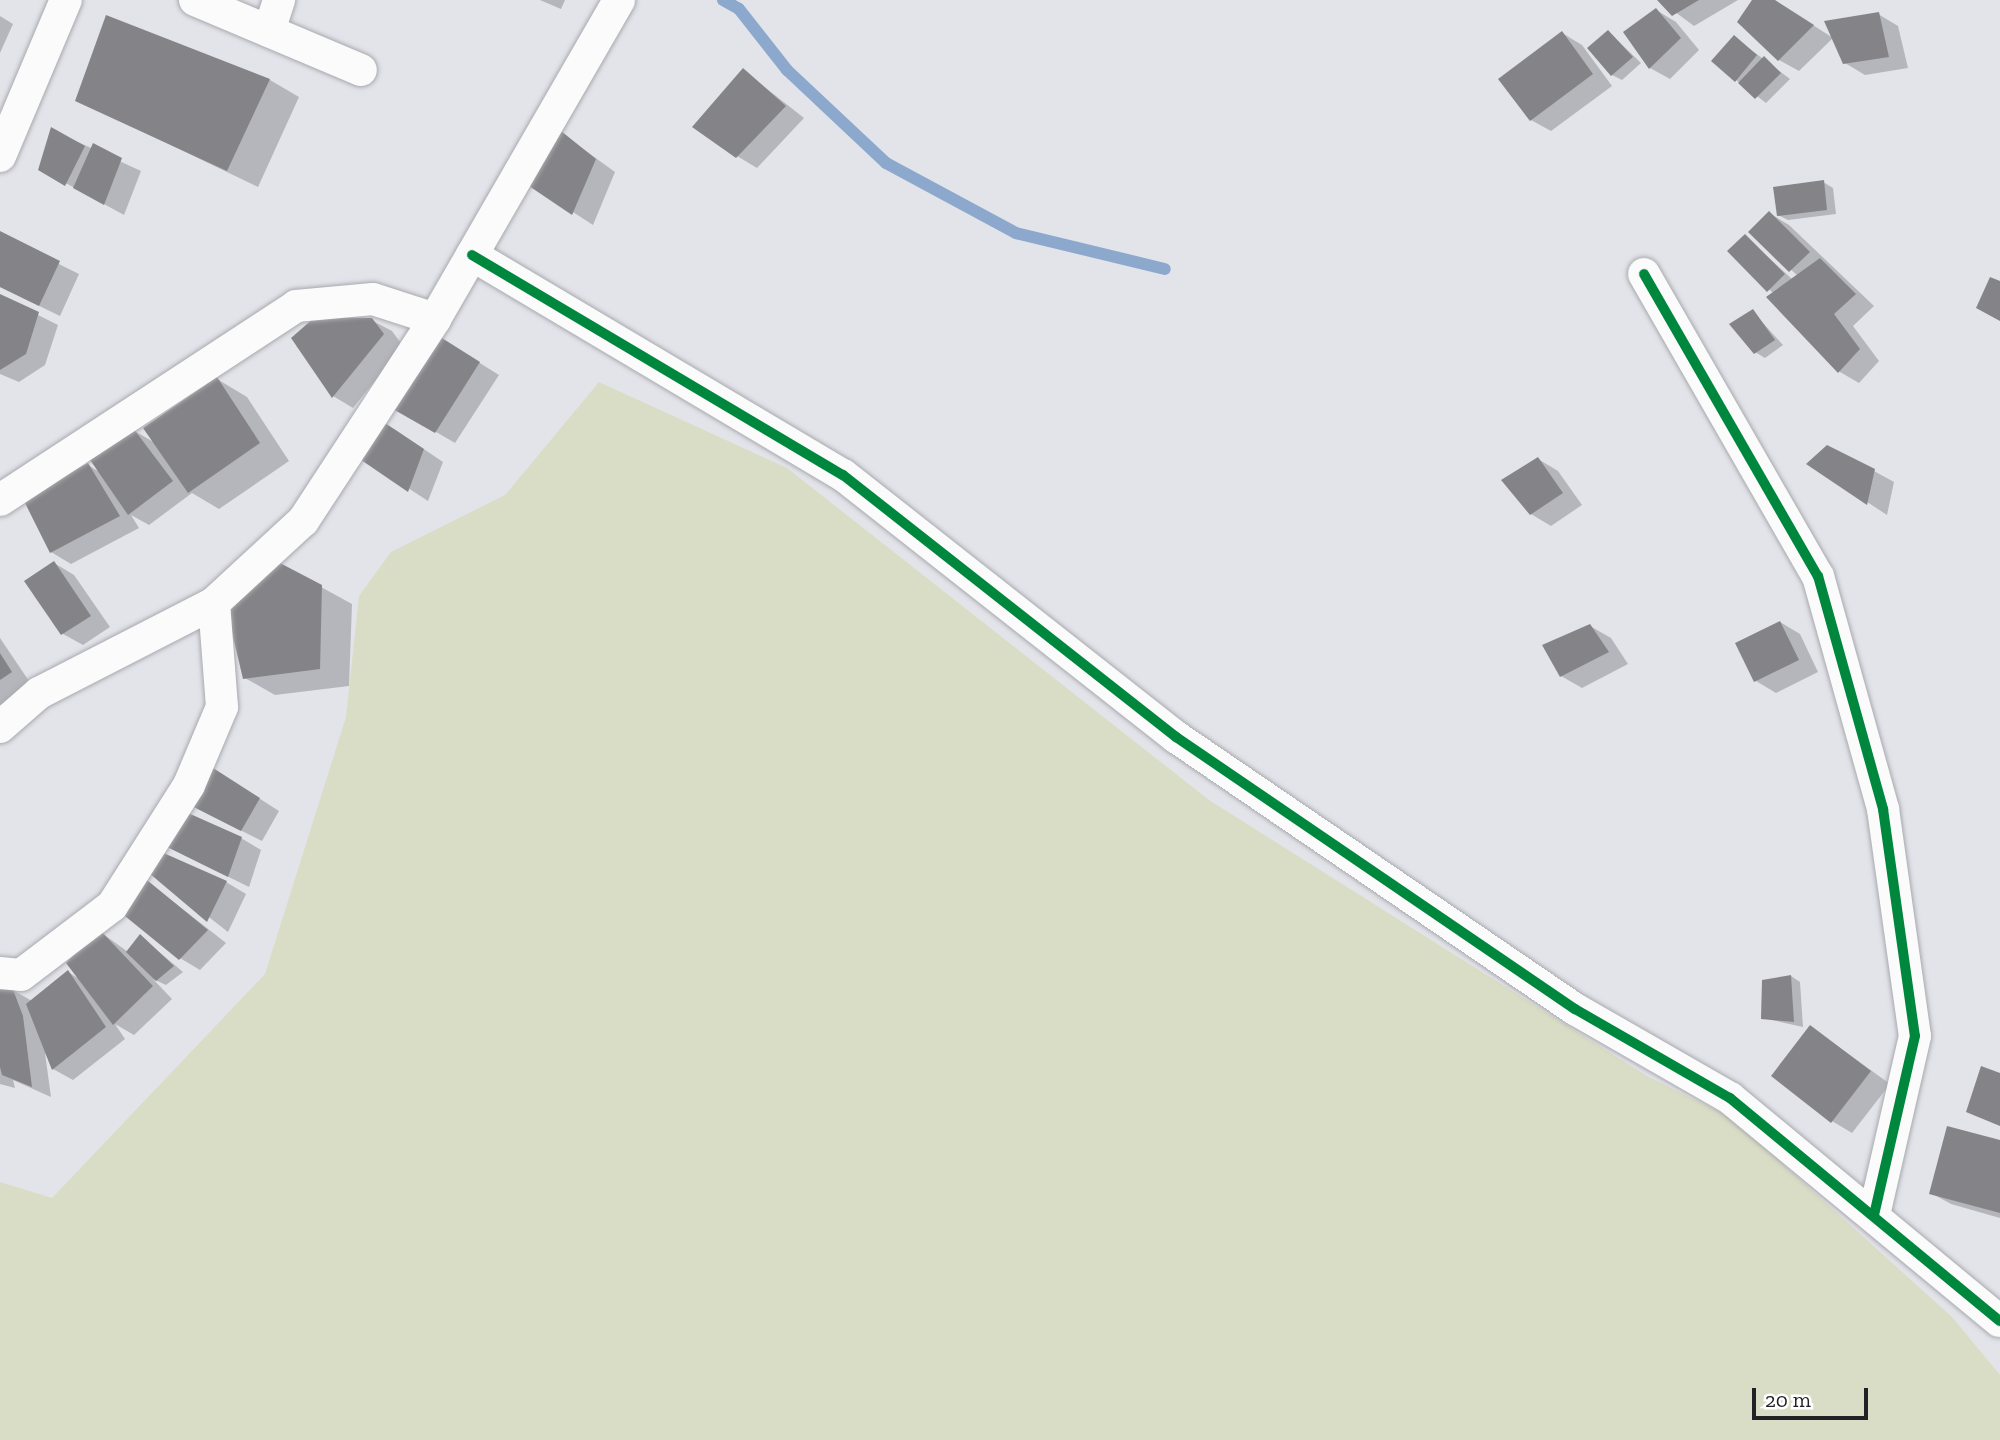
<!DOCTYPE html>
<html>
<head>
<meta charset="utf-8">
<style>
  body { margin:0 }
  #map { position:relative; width:2000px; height:1440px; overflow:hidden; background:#e3e4ea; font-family:"Zilla Slab",serif }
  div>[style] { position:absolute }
  .green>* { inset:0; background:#d9ddc5 }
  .shadow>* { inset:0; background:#0003 }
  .stream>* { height:12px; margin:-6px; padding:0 6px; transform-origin:6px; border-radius:6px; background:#8ca9cd }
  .building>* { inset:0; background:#848488 }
  .roads { filter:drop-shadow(0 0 2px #a8a9ae) drop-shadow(0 0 2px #a8a9ae) }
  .minor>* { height:32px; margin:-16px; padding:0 16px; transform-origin:16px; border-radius:16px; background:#fbfbfc }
  .cycleway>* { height:10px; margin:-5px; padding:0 5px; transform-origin:5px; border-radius:5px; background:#00873e }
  span { translate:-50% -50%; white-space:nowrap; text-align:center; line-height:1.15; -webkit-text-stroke:7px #fff; paint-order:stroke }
  .scale { position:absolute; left:1752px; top:1388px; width:116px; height:32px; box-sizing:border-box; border:4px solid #212226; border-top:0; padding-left:9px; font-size:21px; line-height:24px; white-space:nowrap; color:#212226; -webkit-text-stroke:5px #fff; paint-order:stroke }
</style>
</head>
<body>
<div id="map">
  <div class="green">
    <i style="clip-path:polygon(599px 382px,787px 468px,1209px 800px,1647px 1076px,1733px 1119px,1952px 1317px,2000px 1375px,2000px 1440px,0 1440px,0 1182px,52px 1198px,265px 974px,346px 717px,359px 596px,391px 552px,505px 495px)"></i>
  </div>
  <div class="shadow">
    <i style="clip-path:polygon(540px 0,565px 0,561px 9px)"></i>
    <i style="clip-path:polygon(1659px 0,1738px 0,1694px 26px)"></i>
    <i style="clip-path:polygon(1754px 0,1774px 0,1833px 38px,1799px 71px,1779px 60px)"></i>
    <i style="clip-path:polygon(1656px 10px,1676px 22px,1699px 50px,1670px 79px,1650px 68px)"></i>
    <i style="clip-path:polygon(1878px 14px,1898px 26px,1908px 68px,1865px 75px,1845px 63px)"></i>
    <i style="clip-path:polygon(0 16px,13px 24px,0 53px)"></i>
    <i style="clip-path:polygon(107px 17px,270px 80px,299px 97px,258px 187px,77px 100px)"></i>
    <i style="clip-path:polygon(1609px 32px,1641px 63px,1622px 80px,1612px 75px)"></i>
    <i style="clip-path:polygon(1562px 33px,1582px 45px,1612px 86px,1551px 131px,1531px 120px)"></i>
    <i style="clip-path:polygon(1734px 37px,1790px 79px,1766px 103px,1736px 80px)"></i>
    <i style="clip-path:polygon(743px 70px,804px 118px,757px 168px,737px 156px)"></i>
    <i style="clip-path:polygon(52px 130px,141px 171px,124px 215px,40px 169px)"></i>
    <i style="clip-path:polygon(561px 133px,615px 172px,593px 225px,531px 185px)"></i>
    <i style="clip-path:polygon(1823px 182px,1833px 188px,1836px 214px,1788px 220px,1778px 215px)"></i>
    <i style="clip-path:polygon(1769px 213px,1789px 225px,1874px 306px,1853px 326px,1879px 361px,1859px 383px,1840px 372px,1768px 297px,1774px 294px,1730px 251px,1745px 236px,1793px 280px,1798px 276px,1750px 232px)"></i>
    <i style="clip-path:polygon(0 235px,79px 274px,60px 316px,0 287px)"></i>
    <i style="clip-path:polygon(0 296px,58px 325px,45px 365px,19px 382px,0 374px)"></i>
    <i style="clip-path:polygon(1753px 312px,1783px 345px,1765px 358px,1755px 352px)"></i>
    <i style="clip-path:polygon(371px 320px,392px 331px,403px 346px,353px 408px,333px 396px)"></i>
    <i style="clip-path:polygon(446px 342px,499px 375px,455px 443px,380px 399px)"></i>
    <i style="clip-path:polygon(217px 379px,247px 397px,289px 461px,219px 509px,192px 493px,149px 525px,131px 515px,139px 528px,71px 564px,51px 552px,88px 465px,101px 473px,133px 430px,157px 444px)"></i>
    <i style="clip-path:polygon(394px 429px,443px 462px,428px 501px,351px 451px)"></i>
    <i style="clip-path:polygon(1538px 459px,1558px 471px,1582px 505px,1551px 526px,1531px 514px,1503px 480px)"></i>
    <i style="clip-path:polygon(1809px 464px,1874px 471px,1894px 482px,1887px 515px)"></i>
    <i style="clip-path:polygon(54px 563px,74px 575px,110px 627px,83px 645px,63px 634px)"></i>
    <i style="clip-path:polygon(321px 587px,352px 604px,349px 686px,275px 695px,245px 678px)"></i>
    <i style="clip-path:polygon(1780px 622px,1800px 634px,1818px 672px,1776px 693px,1756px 681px)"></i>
    <i style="clip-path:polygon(1590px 626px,1611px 638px,1628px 664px,1582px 688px,1561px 676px)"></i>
    <i style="clip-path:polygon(0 638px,31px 684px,0 705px)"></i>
    <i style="clip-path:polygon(220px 773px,279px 811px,262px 841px,198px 809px)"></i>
    <i style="clip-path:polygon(241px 838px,261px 850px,249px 887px,182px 854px)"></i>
    <i style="clip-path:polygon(151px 872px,226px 882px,246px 894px,228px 932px)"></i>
    <i style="clip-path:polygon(143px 878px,226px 943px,200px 970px,180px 958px)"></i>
    <i style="clip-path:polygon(99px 931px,128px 952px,140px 936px,183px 972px,166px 985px,153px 979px,172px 999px,134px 1035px,115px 1024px,125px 1039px,73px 1080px,53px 1069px,45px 1053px,51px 1097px,13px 1080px,15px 1088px,0 1084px,0 991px,11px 989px,32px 1001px,68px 972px,81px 980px)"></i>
    <i style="clip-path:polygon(1791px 976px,1800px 982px,1803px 1027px,1763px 1018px)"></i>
    <i style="clip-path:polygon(1811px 1027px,1890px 1084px,1852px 1133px,1832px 1121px)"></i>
    <i style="clip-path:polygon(2000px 1142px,2000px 1218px,1951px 1204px,1931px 1193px)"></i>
  </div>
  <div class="stream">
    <i style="left:723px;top:0;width:18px;rotate:29deg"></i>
    <i style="left:739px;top:9px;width:78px;rotate:51.8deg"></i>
    <i style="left:787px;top:70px;width:136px;rotate:43.2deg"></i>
    <i style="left:886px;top:163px;width:148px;rotate:28.3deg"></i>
    <i style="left:1016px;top:233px;width:153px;rotate:13.6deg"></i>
  </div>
  <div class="building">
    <i style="clip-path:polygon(1657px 0,1699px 0,1672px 16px)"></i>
    <i style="clip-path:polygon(1752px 0,1775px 0,1814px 25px,1778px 61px,1737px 22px)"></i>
    <i style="clip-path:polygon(1656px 8px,1681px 38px,1649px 69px,1623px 32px)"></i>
    <i style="clip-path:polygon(1879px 12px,1889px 57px,1843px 64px,1824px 21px)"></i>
    <i style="clip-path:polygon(106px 15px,270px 79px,227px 171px,75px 101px)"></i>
    <i style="clip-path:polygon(1608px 30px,1633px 57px,1611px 76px,1587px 48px)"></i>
    <i style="clip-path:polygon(1562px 31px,1593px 74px,1530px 121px,1498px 79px)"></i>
    <i style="clip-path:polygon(1734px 35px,1757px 55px,1735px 82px,1711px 61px)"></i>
    <i style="clip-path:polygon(1764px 56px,1781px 73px,1755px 99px,1738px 83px)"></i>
    <i style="clip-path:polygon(743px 68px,786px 106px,736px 158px,692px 127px)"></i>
    <i style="clip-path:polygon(51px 127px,85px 146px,65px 186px,38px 170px)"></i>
    <i style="clip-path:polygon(561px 131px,596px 159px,572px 215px,529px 186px)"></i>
    <i style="clip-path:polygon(93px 143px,122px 158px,104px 205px,73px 188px)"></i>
    <i style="clip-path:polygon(1824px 180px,1827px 210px,1777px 216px,1773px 187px)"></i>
    <i style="clip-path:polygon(1769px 211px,1810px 252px,1789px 272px,1748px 232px)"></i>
    <i style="clip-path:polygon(0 231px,60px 261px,39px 306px,0 287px)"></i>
    <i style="clip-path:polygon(1745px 234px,1785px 274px,1767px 292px,1727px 251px)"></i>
    <i style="clip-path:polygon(1820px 258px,1856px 294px,1834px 314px,1860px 349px,1838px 373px,1766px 297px)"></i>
    <i style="clip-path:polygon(1990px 277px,2000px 281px,2000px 321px,1976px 308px)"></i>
    <i style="clip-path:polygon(0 294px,39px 312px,26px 354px,0 370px)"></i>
    <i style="clip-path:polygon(1753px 309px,1775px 340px,1754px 354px,1729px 324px)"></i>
    <i style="clip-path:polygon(315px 317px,372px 318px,384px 334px,332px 398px,291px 338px)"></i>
    <i style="clip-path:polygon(426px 328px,480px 362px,435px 433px,377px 400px)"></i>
    <i style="clip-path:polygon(217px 377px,260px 443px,188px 493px,143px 428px)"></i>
    <i style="clip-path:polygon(373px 415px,424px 449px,408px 492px,348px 451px)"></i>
    <i style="clip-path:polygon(133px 428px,173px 481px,128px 515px,86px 454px)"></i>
    <i style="clip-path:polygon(1827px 445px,1875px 469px,1867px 505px,1806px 464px)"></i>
    <i style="clip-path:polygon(1538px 457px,1563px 493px,1530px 515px,1501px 480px)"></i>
    <i style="clip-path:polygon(88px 463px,120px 516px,50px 553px,23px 499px)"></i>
    <i style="clip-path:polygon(259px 552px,322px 585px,320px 669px,243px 679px,222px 590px)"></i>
    <i style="clip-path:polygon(54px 561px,91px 616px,61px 635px,24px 581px)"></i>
    <i style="clip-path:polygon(1780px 621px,1799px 660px,1754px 682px,1735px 643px)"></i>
    <i style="clip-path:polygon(1590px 624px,1609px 652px,1560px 677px,1542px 645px)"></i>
    <i style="clip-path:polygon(0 653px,12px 672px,0 680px)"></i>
    <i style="clip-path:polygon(199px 759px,260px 798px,241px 831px,176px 798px)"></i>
    <i style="clip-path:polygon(170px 805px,242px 837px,228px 877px,159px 843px)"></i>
    <i style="clip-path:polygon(159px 851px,227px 881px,207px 922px,149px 873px)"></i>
    <i style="clip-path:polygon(142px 876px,208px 930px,179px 960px,120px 912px)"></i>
    <i style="clip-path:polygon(99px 929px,153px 986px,113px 1025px,66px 963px)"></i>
    <i style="clip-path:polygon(140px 934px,174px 966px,156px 981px,126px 952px)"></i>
    <i style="clip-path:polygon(68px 970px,106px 1027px,52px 1070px,26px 1004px)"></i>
    <i style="clip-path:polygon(1791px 975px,1794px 1022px,1761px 1019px,1762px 980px)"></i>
    <i style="clip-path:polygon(12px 987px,23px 1016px,32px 1087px,2px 1075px,0 1067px,0 989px)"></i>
    <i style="clip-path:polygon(1810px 1025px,1871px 1071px,1831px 1123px,1771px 1076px)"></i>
    <i style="clip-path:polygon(1981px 1066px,2000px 1073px,2000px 1126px,1966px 1112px)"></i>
    <i style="clip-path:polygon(1947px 1126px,2000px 1140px,2000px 1213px,1929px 1194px)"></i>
  </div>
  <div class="roads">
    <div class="minor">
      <i style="left:195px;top:0;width:180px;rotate:22.9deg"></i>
      <i style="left:269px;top:31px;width:33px;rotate:-72deg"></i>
      <i style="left:0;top:156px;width:169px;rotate:-67.1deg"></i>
      <i style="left:472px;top:255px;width:431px;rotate:30.7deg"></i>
      <i style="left:843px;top:475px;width:424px;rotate:38.2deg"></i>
      <i style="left:1176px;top:737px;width:483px;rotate:34.3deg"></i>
      <i style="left:1575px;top:1009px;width:179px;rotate:29.9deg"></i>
      <i style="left:1730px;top:1098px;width:350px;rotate:39.6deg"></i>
      <i style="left:1644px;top:274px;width:349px;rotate:60.1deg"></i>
      <i style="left:1818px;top:576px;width:242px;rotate:74.4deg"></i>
      <i style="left:1883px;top:809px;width:229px;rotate:82deg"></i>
      <i style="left:1915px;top:1036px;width:184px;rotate:102.9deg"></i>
      <i style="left:0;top:500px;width:354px;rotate:-33.2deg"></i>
      <i style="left:296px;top:306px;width:77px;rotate:-5.2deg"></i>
      <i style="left:373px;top:299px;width:65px;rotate:17.9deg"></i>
      <i style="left:0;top:727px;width:52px;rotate:-41.1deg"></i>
      <i style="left:39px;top:693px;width:197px;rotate:-27.2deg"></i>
      <i style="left:214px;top:603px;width:121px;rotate:-42.7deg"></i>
      <i style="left:303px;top:521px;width:241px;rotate:-56.8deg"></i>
      <i style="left:435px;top:319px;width:368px;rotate:-60deg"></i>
      <i style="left:0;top:973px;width:21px;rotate:5deg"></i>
      <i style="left:21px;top:975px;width:114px;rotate:-37.2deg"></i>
      <i style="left:112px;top:906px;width:143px;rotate:-57.5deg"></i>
      <i style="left:189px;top:785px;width:85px;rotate:-67.1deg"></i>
      <i style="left:222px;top:707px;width:104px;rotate:-94.4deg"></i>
    </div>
  </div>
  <div class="cycleway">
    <i style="left:472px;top:255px;width:431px;rotate:30.7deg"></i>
    <i style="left:843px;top:475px;width:424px;rotate:38.2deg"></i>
    <i style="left:1176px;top:737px;width:483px;rotate:34.3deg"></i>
    <i style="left:1575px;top:1009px;width:179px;rotate:29.9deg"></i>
    <i style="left:1730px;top:1098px;width:350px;rotate:39.6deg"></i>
    <i style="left:1644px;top:274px;width:349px;rotate:60.1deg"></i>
    <i style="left:1818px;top:576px;width:242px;rotate:74.4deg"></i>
    <i style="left:1883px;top:809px;width:229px;rotate:82deg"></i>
    <i style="left:1915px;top:1036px;width:184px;rotate:102.9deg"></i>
  </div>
  <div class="scale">20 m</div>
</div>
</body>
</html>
